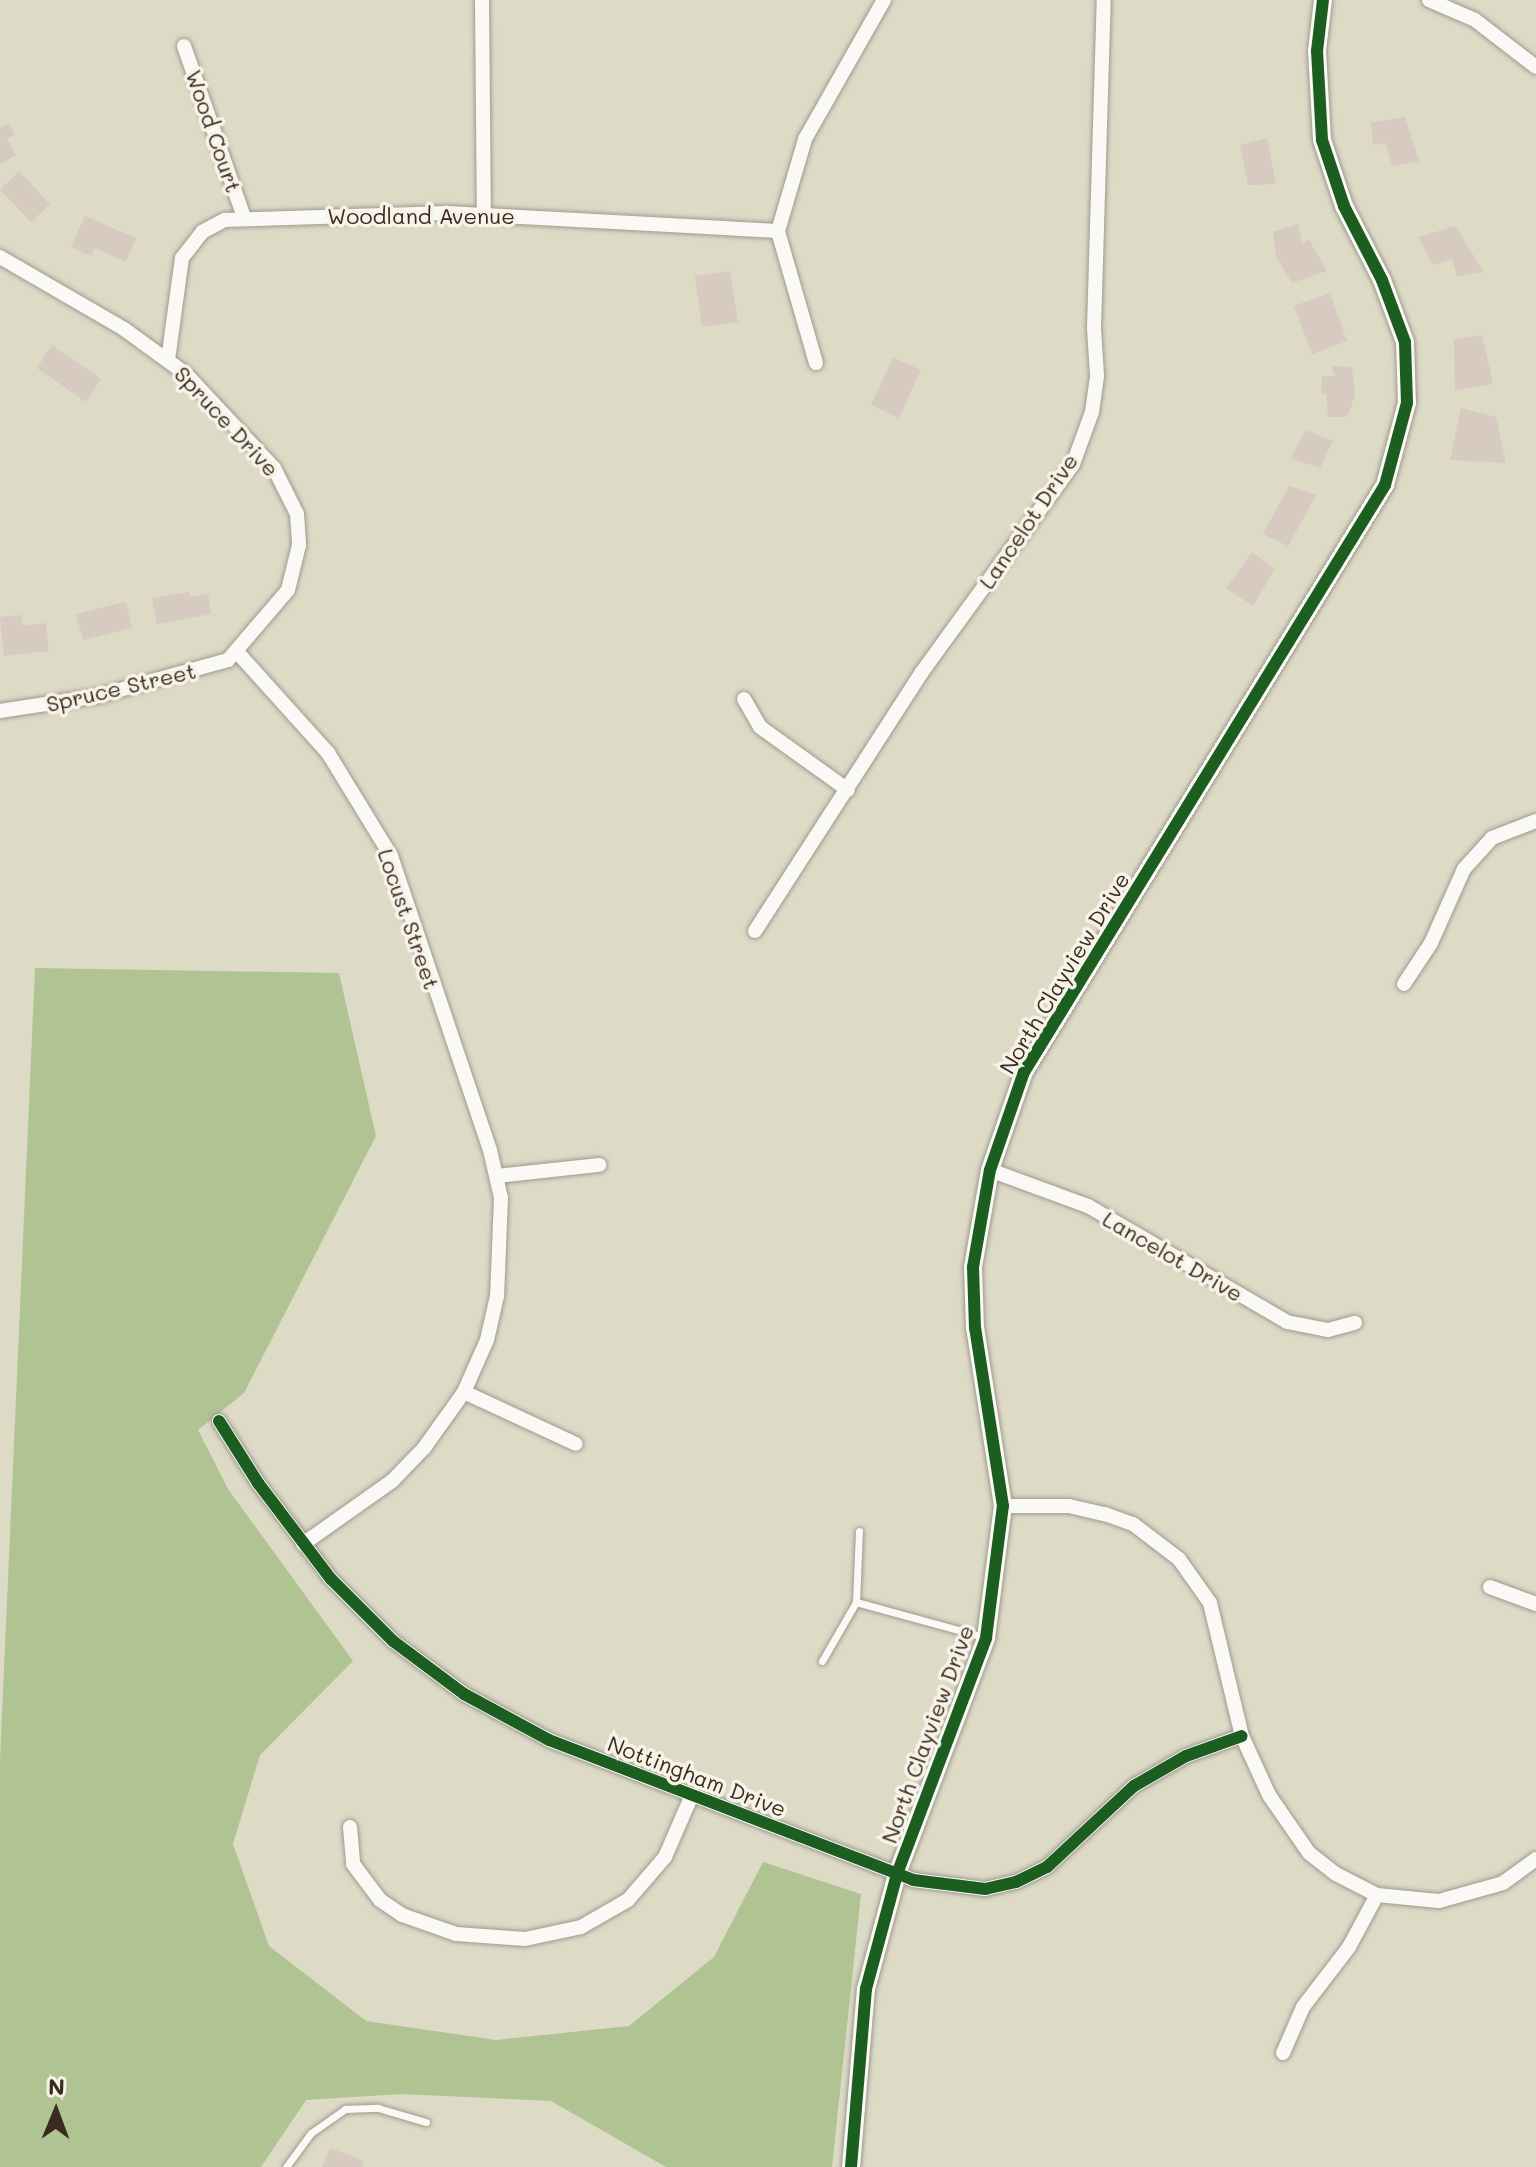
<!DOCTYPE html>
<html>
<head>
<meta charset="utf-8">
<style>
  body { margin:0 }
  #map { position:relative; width:1536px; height:2167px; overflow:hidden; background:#dddac6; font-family:Mali,sans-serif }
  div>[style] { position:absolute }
  .forest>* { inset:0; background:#afc492 }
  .building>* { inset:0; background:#d6cac1 }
  .roads { filter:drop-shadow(0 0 2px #9f9b8e) drop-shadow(0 0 2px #9f9b8e) }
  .service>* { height:7px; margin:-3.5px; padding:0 3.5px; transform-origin:3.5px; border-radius:3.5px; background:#faf9f6 }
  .minor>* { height:14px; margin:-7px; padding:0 7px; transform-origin:7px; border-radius:7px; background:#faf9f6 }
  .tertiary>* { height:18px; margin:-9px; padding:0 9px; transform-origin:9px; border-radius:9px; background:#faf9f6 }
  .cycleway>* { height:12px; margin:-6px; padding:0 6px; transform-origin:6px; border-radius:6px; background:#1b5e20 }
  span { translate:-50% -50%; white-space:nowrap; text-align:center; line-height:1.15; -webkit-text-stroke:7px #f7f3e8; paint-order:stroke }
  .street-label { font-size:22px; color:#3b2a1e }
  .north { position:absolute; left:16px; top:2071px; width:80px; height:80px; -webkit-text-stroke:6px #f7f3e8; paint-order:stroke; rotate:1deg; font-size:22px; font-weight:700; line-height:32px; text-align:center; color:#3b2a1e }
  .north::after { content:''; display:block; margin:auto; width:28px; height:36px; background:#3b2a1e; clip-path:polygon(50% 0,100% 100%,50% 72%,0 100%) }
</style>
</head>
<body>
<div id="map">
  <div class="forest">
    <i style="clip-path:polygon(35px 968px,339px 973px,376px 1136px,244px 1393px,198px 1430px,228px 1489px,353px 1661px,260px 1755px,233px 1844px,269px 1946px,366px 2021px,496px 2040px,629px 2026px,714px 1957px,763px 1862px,861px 1894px,832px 2167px,666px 2167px,551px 2101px,402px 2094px,306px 2100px,261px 2167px,0 2167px,0 1760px)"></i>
  </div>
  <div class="building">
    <i style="clip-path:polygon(1405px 117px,1419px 161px,1392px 166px,1385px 143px,1373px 145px,1371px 123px)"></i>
    <i style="clip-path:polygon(8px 123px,15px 134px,7px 139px,16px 155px,0 164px,0 128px)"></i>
    <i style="clip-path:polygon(1267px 138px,1276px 184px,1248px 185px,1240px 145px)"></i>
    <i style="clip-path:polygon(19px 171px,50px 204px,31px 222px,0 190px)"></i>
    <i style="clip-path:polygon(85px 216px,136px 238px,126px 262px,95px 248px,91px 256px,71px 247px)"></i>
    <i style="clip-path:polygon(1298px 224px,1302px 243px,1309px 240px,1327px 271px,1292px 283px,1276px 256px,1273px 232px)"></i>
    <i style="clip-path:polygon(1455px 226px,1484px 272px,1457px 276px,1452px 259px,1432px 265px,1419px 237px)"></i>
    <i style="clip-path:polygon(730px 271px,738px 322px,702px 327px,695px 276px)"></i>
    <i style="clip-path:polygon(1330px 293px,1347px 341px,1312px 354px,1294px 306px)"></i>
    <i style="clip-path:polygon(1482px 335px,1493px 384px,1455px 390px,1454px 339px)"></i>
    <i style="clip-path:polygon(52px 345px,101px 379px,86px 402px,37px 368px)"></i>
    <i style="clip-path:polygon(893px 358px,921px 370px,899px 418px,871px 405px)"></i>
    <i style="clip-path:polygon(1331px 366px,1352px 367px,1355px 396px,1347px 417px,1328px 417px,1326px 394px,1321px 394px,1322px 376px,1335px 376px)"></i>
    <i style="clip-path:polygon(1461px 408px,1496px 417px,1506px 463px,1450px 460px)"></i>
    <i style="clip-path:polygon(1306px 430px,1333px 441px,1320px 468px,1291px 458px)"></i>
    <i style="clip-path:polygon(1289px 486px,1316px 495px,1288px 546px,1263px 534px)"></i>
    <i style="clip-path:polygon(1252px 552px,1275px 569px,1253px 606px,1226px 588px)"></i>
    <i style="clip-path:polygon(189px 592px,190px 597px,208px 594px,211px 614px,157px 624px,152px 598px)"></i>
    <i style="clip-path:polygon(126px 602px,132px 628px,83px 640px,76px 614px)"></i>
    <i style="clip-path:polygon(21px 615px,23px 626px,46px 623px,49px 651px,4px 656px,0 617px)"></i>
    <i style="clip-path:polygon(330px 2148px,364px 2161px,362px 2167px,322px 2167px)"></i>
  </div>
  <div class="roads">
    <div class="service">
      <i style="left:856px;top:1602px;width:133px;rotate:15.3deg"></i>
      <i style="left:822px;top:1661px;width:68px;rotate:-60deg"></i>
      <i style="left:856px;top:1602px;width:71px;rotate:-87.6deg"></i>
      <i style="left:286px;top:2167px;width:42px;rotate:-53.7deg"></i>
      <i style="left:311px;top:2133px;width:42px;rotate:-35.2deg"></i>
      <i style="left:345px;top:2109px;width:33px;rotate:-2deg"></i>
      <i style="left:378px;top:2108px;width:50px;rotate:16.3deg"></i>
    </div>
    <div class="minor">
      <i style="left:482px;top:0;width:214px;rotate:89.5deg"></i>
      <i style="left:1429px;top:0;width:50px;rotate:23.5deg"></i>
      <i style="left:1475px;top:20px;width:77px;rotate:37.6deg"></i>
      <i style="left:184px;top:46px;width:181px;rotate:70.7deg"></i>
      <i style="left:0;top:257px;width:143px;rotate:30.1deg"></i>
      <i style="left:124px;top:329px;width:77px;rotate:36deg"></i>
      <i style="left:186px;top:374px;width:129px;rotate:46.9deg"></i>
      <i style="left:274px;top:468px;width:51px;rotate:63.4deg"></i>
      <i style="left:297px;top:514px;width:31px;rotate:86deg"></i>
      <i style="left:299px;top:545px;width:46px;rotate:103.7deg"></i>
      <i style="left:288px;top:590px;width:92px;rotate:130.6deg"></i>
      <i style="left:228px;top:660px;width:135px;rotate:164.5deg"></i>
      <i style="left:98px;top:696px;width:99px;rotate:171.3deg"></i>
      <i style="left:168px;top:360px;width:103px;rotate:-82.2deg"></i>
      <i style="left:182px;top:258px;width:33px;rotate:-52deg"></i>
      <i style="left:202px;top:232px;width:26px;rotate:-28deg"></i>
      <i style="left:225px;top:220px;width:222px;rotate:-1.8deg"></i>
      <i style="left:447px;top:213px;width:331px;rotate:3.1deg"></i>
      <i style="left:816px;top:363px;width:137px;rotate:-106.1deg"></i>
      <i style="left:778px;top:231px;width:96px;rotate:-73.6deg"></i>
      <i style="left:805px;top:139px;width:160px;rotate:-60.4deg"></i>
      <i style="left:238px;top:653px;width:135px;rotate:48deg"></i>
      <i style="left:328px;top:753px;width:121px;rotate:58.5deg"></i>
      <i style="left:391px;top:856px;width:310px;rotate:71.4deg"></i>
      <i style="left:490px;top:1150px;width:49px;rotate:77.1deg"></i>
      <i style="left:501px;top:1198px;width:98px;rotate:92.3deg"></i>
      <i style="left:497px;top:1296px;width:45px;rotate:102.8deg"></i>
      <i style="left:487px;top:1340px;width:57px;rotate:113.9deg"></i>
      <i style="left:464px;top:1392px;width:69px;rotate:125.5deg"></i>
      <i style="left:424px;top:1448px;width:46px;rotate:134.1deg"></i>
      <i style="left:392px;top:1481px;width:109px;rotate:144.7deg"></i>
      <i style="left:744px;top:699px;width:32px;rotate:60deg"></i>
      <i style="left:760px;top:727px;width:108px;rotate:35.6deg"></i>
      <i style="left:755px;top:931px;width:308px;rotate:-57.2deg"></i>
      <i style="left:922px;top:672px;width:257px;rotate:-54deg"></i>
      <i style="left:1073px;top:464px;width:55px;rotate:-69.9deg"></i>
      <i style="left:1092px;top:412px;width:37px;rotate:-82deg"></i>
      <i style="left:1097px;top:375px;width:47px;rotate:-93.7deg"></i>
      <i style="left:1094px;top:328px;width:328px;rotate:-88.3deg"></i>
      <i style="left:1404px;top:984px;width:49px;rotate:-56.6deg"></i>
      <i style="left:1431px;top:943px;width:81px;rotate:-66deg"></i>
      <i style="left:1464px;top:869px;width:42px;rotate:-47.9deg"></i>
      <i style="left:1492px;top:838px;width:47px;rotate:-21.1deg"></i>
      <i style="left:990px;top:1170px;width:104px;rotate:20.2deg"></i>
      <i style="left:1088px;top:1206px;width:230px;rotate:30.2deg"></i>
      <i style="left:1287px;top:1322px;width:42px;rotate:11deg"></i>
      <i style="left:1328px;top:1330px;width:28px;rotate:-15deg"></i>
      <i style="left:497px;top:1176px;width:103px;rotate:-6.2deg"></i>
      <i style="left:464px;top:1392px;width:123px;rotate:24.9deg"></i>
      <i style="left:219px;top:1421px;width:73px;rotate:57.8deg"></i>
      <i style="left:258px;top:1483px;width:121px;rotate:52.8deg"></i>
      <i style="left:331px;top:1579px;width:88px;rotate:45deg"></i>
      <i style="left:393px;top:1641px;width:89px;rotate:36.7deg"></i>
      <i style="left:464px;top:1694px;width:97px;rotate:28.4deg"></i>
      <i style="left:549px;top:1740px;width:390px;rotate:21deg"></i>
      <i style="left:913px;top:1880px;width:73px;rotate:7.1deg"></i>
      <i style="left:985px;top:1889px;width:32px;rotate:-13deg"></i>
      <i style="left:1016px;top:1882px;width:34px;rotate:-26deg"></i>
      <i style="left:1047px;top:1867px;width:119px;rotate:-43deg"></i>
      <i style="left:1134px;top:1786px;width:60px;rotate:-30deg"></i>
      <i style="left:1186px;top:1756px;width:59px;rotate:-19.7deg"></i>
      <i style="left:1003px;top:1506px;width:66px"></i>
      <i style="left:1069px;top:1506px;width:37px;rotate:13deg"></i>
      <i style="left:1105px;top:1514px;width:30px;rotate:20deg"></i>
      <i style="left:1133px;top:1524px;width:58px;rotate:37.3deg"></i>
      <i style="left:1179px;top:1559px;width:54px;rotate:54.8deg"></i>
      <i style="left:1210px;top:1603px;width:137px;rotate:76.5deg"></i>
      <i style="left:1242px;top:1736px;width:65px;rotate:65.4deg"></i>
      <i style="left:1269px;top:1795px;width:70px;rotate:55.4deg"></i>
      <i style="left:1309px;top:1853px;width:34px;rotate:38deg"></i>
      <i style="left:1336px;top:1874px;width:46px;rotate:27.1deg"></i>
      <i style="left:1377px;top:1895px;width:62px;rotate:5.5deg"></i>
      <i style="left:1439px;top:1901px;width:66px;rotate:-15.7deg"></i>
      <i style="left:1503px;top:1883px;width:41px;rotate:-36deg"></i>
      <i style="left:1490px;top:1587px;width:49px;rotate:20.3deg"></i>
      <i style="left:350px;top:1827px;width:37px;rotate:85deg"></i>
      <i style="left:353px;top:1864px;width:45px;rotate:53.1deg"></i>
      <i style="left:380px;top:1900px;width:27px;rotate:34deg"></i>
      <i style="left:402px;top:1915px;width:57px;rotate:19.4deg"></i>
      <i style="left:456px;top:1934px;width:69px;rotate:4.1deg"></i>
      <i style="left:525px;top:1939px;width:57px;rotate:-12.1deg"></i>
      <i style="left:581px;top:1927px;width:54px;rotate:-29.9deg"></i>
      <i style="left:628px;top:1900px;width:57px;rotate:-49.3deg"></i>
      <i style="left:665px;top:1857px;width:68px;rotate:-66.5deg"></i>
      <i style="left:1283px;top:2053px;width:50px;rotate:-66.5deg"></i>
      <i style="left:1303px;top:2007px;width:76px;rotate:-52.5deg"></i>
      <i style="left:1349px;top:1947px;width:59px;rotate:-61.7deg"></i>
    </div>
    <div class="tertiary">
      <i style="left:851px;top:2167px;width:179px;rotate:-85.2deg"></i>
      <i style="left:866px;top:1989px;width:119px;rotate:-74.9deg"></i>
      <i style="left:897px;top:1874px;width:252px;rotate:-69.3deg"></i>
      <i style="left:986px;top:1638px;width:133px;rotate:-82.7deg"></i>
      <i style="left:1003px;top:1506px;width:180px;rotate:-98.9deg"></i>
      <i style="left:975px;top:1328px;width:61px;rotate:-91.9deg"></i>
      <i style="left:973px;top:1267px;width:98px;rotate:-80.1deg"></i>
      <i style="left:990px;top:1170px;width:104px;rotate:-70.9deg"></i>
      <i style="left:1024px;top:1072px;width:689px;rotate:-58.41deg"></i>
      <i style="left:1385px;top:485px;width:85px;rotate:-75deg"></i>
      <i style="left:1407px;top:403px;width:61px;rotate:-91.9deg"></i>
      <i style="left:1405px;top:342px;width:66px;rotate:-110.4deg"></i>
      <i style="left:1382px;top:280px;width:83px;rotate:-117.2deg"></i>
      <i style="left:1344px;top:206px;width:70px;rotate:-108.4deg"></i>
      <i style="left:1322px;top:140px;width:89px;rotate:-93.2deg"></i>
      <i style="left:1317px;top:51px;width:51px;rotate:-83.3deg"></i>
    </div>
  </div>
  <div class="cycleway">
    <i style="left:219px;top:1421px;width:73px;rotate:57.8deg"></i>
    <i style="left:258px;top:1483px;width:121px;rotate:52.8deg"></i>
    <i style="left:331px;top:1579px;width:88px;rotate:45deg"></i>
    <i style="left:393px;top:1641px;width:89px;rotate:36.7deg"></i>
    <i style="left:464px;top:1694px;width:97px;rotate:28.4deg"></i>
    <i style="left:549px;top:1740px;width:390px;rotate:21deg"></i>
    <i style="left:913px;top:1880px;width:73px;rotate:7.1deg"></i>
    <i style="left:985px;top:1889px;width:32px;rotate:-13deg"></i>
    <i style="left:1016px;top:1882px;width:34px;rotate:-26deg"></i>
    <i style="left:1047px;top:1867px;width:119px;rotate:-43deg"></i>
    <i style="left:1134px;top:1786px;width:60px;rotate:-30deg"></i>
    <i style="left:1186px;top:1756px;width:59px;rotate:-19.7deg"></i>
    <i style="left:851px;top:2167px;width:179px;rotate:-85.2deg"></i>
    <i style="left:866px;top:1989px;width:119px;rotate:-74.9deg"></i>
    <i style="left:897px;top:1874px;width:252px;rotate:-69.3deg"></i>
    <i style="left:986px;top:1638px;width:133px;rotate:-82.7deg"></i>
    <i style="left:1003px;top:1506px;width:180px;rotate:-98.9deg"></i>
    <i style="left:975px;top:1328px;width:61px;rotate:-91.9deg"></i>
    <i style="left:973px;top:1267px;width:98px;rotate:-80.1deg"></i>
    <i style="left:990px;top:1170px;width:104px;rotate:-70.9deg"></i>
    <i style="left:1024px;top:1072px;width:689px;rotate:-58.41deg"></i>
    <i style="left:1385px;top:485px;width:85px;rotate:-75deg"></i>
    <i style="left:1407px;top:403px;width:61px;rotate:-91.9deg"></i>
    <i style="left:1405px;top:342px;width:66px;rotate:-110.4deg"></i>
    <i style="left:1382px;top:280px;width:83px;rotate:-117.2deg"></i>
    <i style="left:1344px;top:206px;width:70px;rotate:-108.4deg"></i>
    <i style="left:1322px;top:140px;width:89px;rotate:-93.2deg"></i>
    <i style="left:1317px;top:51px;width:51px;rotate:-83.3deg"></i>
  </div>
  <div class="street-label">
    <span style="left:214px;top:131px;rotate:71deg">Wood Court</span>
    <span style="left:421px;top:216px">Woodland Avenue</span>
    <span style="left:227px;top:421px;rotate:47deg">Spruce Drive</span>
    <span style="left:1028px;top:521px;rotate:-56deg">Lancelot Drive</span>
    <span style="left:121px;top:687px;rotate:-13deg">Spruce Street</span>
    <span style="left:409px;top:919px;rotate:71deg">Locust Street</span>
    <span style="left:1064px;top:973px;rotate:-59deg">North Clayview Drive</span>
    <span style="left:1173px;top:1256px;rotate:30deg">Lancelot Drive</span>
    <span style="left:927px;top:1734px;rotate:-70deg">North Clayview Drive</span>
    <span style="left:697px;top:1776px;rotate:21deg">Nottingham Drive</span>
  </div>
  <div class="north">N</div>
</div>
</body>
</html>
